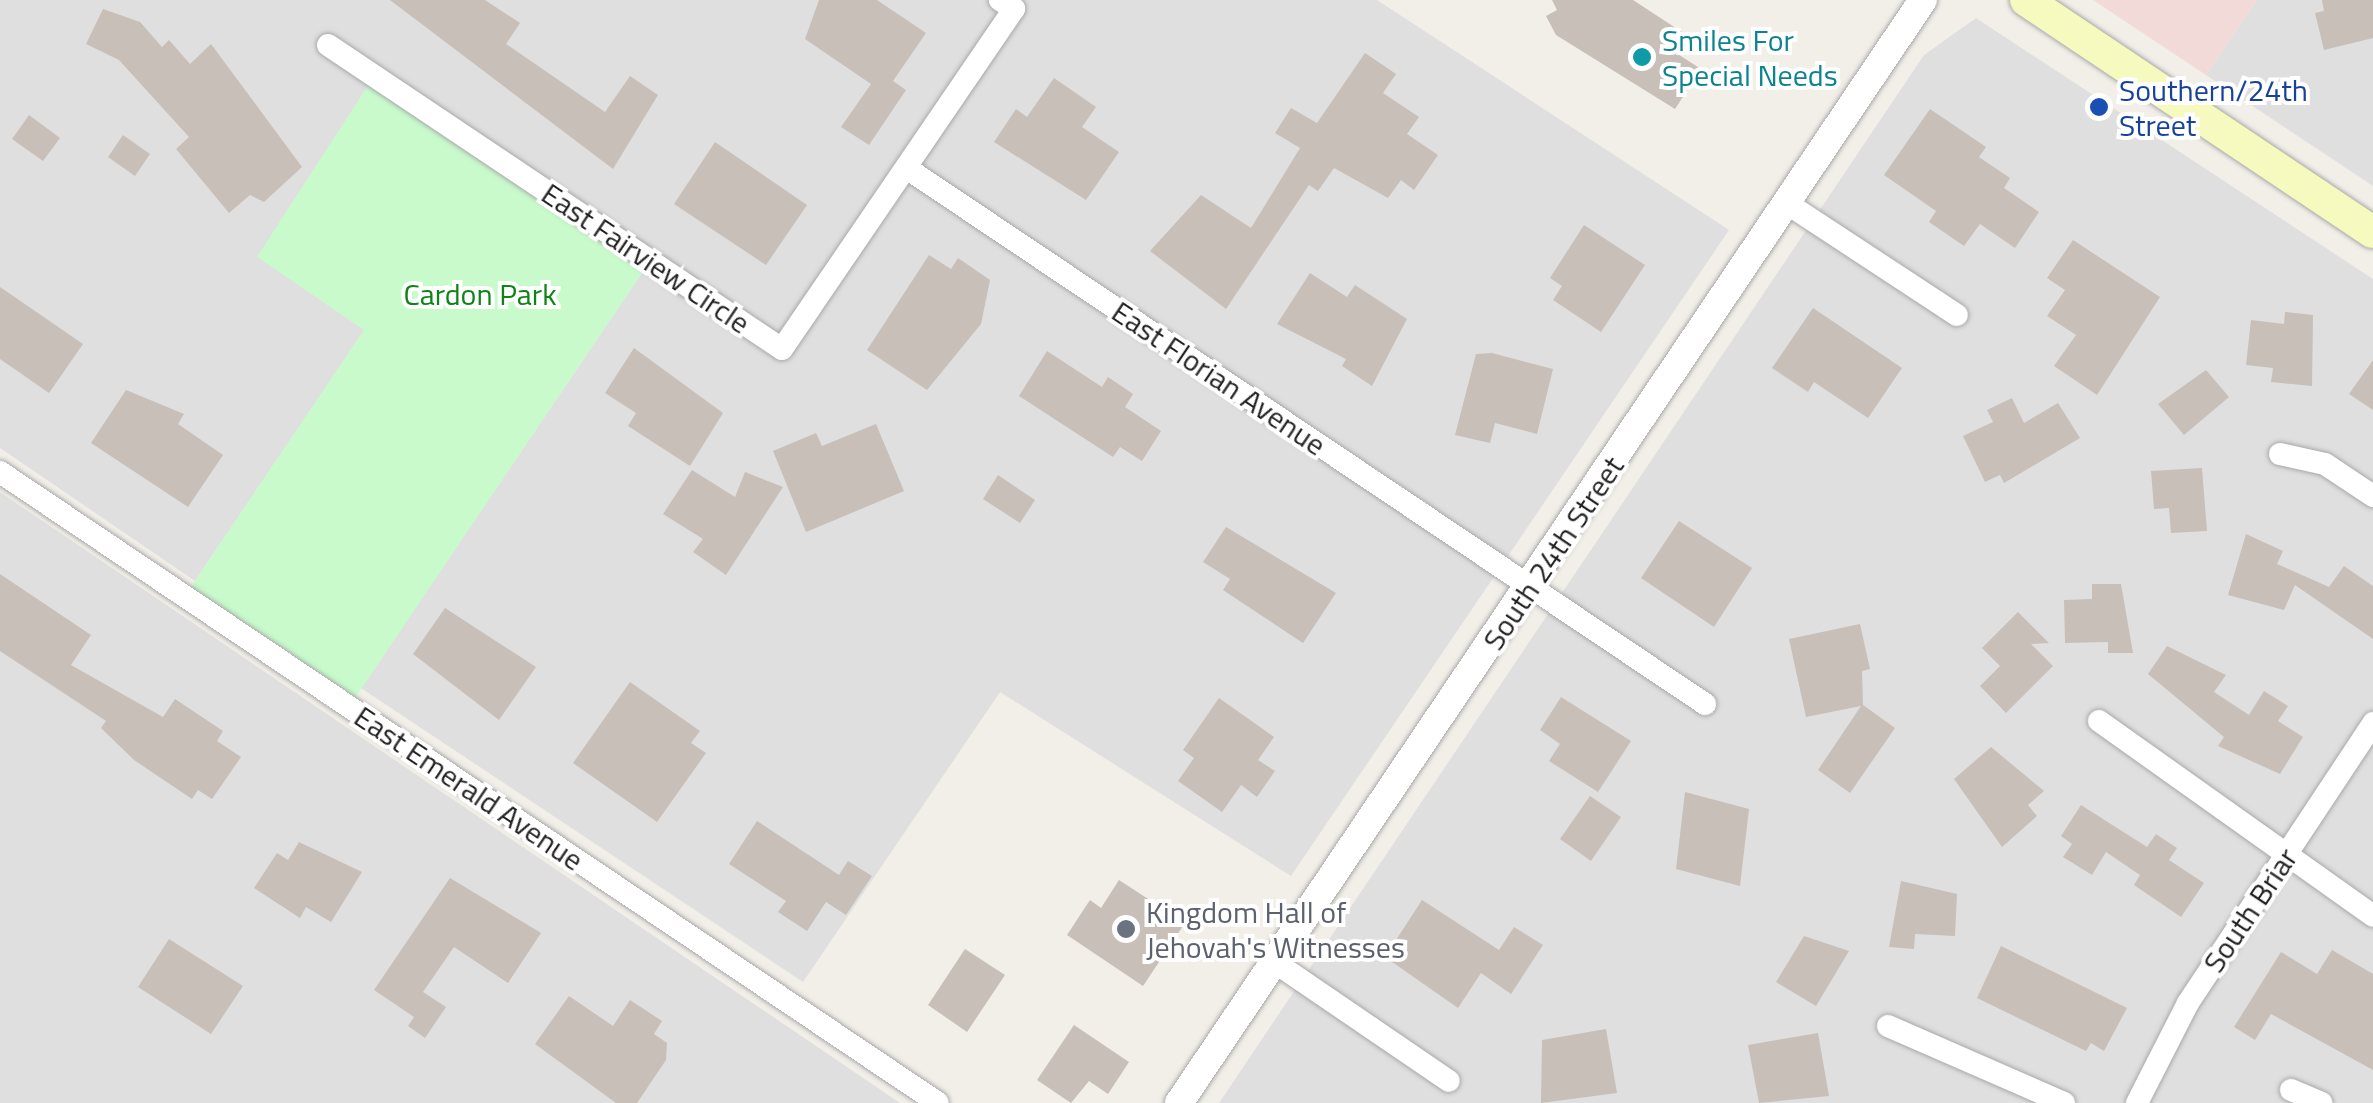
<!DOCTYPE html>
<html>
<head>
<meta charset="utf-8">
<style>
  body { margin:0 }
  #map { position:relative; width:2373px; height:1103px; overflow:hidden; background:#f2efe9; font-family:"Titillium Web",sans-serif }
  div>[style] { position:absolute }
  .residential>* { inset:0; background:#e0dfdf }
  .commercial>* { inset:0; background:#f2dad9 }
  .park>* { inset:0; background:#c8facc }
  .building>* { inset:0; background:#c7bfb8 }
  .roads { filter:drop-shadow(0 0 2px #a9a9a9) drop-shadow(0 0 2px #a9a9a9) }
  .minor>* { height:22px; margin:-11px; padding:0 11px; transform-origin:11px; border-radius:11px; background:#fff }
  .tertiary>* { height:28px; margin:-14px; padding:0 14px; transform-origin:14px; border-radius:14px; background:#fff }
  .secondary>* { height:32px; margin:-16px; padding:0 16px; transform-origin:16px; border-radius:16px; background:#f7fabf }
  .dots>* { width:28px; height:28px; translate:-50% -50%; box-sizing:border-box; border:5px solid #fff; border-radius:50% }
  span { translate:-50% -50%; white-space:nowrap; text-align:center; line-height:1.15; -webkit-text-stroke:8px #fff; paint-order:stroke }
  .culture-label { font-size:30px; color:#0d838f }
  .left { translate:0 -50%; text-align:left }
  .transit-label { font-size:30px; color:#164399 }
  .street-label { font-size:30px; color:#222 }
  .park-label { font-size:30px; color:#0c8416 }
  .worship-label { font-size:30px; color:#5b616d }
</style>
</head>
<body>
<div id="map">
  <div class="residential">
    <i style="clip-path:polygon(0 0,1377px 0,1729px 230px,1291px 876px,1000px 692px,803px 982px,361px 688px,650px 261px,365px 329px,195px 581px,0 448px)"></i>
    <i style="clip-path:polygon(2257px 0,2373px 0,2373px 186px,2206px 75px)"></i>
    <i style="clip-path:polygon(1976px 18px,2373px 279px,2373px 1103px,1219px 1103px,1924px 55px)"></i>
    <i style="clip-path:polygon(0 492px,900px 1103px,0 1103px)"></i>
  </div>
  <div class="commercial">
    <i style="clip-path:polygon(2093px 0,2257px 0,2206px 75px)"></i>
  </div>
  <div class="park">
    <i style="clip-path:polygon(374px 76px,650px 261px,349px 707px,185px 596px,364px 330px,257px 257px)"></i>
  </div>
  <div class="building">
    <i style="clip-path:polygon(390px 0,485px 0,520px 23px,506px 44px,605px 112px,630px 76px,658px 95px,613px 169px)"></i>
    <i style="clip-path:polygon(819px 0,877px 0,926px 33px,893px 81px,906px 90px,869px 145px,841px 127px,871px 84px,805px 39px)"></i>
    <i style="clip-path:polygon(1552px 0,1633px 0,1685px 34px,1673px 51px,1701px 69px,1675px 109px,1556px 35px,1546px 16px,1557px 10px)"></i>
    <i style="clip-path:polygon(2322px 0,2373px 0,2373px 38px,2324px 50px,2315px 13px,2324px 11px)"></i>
    <i style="clip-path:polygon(103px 9px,140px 22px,162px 47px,169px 40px,190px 64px,211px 44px,302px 167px,264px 202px,250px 195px,229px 213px,176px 149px,189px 137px,119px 60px,86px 44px)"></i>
    <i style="clip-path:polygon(1365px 53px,1396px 74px,1383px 93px,1419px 117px,1407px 134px,1438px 155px,1414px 190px,1401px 180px,1388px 198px,1334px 168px,1318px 191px,1309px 185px,1226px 309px,1150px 251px,1201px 195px,1251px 228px,1300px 148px,1275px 133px,1291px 108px,1317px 123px)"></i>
    <i style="clip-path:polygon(1054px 78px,1096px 107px,1082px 127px,1119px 152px,1086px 200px,994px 142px,1016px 109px,1027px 117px)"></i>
    <i style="clip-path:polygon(1930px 109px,1986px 147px,1979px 157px,2010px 178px,2004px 188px,2039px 212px,2015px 248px,1980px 224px,1964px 246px,1929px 222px,1936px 211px,1884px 175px)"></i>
    <i style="clip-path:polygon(29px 115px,60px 138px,43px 161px,12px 139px)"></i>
    <i style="clip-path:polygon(123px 135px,150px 154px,135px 176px,108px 157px)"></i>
    <i style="clip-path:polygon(715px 142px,807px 205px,766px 265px,674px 204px)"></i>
    <i style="clip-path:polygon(1584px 225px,1645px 265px,1601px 332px,1553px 300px,1562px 286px,1550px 278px)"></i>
    <i style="clip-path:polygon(2073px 240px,2160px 297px,2097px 395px,2054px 366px,2076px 335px,2047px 316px,2065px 290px,2047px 278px)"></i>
    <i style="clip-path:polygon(929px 255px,951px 269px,958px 258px,990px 280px,981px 324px,927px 390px,867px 350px)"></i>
    <i style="clip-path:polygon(1310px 273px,1347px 297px,1355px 285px,1407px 319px,1372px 386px,1342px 366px,1346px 359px,1277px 324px)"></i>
    <i style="clip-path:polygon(0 287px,83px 344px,49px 393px,0 359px)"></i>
    <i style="clip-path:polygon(1813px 308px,1902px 368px,1868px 418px,1814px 382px,1808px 392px,1772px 368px)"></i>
    <i style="clip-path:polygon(2285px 312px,2313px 315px,2312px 386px,2271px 382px,2273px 368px,2246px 365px,2251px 320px,2284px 324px)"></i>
    <i style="clip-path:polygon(634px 348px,723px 413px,690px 466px,628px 426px,636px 413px,605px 393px)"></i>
    <i style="clip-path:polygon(1047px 351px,1102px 387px,1108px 377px,1133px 394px,1125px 407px,1161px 431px,1142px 461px,1120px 447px,1113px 457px,1019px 396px)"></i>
    <i style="clip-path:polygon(1492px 353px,1553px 369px,1537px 434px,1495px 423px,1490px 443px,1455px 435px,1476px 354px)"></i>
    <i style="clip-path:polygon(2373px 360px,2373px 410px,2349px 394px)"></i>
    <i style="clip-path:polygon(2206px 370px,2229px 397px,2184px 435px,2158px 404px)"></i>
    <i style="clip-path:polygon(126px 390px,184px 414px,178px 424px,223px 455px,188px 507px,91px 443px)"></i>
    <i style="clip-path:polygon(2012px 398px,2024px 423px,2058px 403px,2080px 438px,2004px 483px,2000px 475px,1985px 482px,1963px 436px,1993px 422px,1987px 410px)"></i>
    <i style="clip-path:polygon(876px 424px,904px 491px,806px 532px,773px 451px,816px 433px,822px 446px)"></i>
    <i style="clip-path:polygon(2202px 468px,2207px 531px,2171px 533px,2169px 508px,2154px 509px,2151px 471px)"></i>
    <i style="clip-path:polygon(692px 470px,735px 497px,745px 472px,783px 487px,726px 575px,693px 552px,703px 539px,663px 514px)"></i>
    <i style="clip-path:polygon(998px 475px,1035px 500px,1020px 523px,983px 499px)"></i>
    <i style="clip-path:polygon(1679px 521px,1752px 568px,1714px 627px,1641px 578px)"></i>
    <i style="clip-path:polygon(1226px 527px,1336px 593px,1303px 643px,1223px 590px,1230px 579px,1203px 562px)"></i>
    <i style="clip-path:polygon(2246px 534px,2283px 551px,2277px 564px,2329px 587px,2344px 566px,2373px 586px,2373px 639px,2295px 585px,2284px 610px,2228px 595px)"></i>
    <i style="clip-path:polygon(0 574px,91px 635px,71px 665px,163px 717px,175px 699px,223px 731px,217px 741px,241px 757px,212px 799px,198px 790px,192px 799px,134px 760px,101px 728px,106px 721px,0 651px)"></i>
    <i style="clip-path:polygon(2092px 584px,2121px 584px,2133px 653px,2108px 653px,2108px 642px,2065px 643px,2064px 600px,2092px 599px)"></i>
    <i style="clip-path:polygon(445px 608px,536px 667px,499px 720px,413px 654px)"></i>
    <i style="clip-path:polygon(2018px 612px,2049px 643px,2031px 644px,2053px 666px,2006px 713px,1980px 686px,2000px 666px,1982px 648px)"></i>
    <i style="clip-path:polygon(1860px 624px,1870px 669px,1862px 671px,1863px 705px,1895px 728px,1850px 793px,1818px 770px,1861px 706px,1806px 717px,1789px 639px)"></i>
    <i style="clip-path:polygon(2167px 646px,2226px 675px,2214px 692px,2249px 715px,2264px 691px,2288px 706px,2278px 721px,2303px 737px,2280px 774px,2218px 746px,2224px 737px,2148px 674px)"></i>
    <i style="clip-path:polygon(630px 682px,700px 731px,691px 743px,706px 753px,657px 822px,573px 763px)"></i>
    <i style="clip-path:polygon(1561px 697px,1631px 741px,1598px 792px,1549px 761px,1560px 744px,1540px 730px)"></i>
    <i style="clip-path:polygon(1219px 698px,1274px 737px,1258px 760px,1275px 771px,1257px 797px,1241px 785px,1222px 812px,1178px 781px,1194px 758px,1183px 750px)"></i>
    <i style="clip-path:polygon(1991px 747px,2044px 791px,2028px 805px,2037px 816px,2002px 847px,1954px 779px)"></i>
    <i style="clip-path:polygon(1685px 792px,1749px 809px,1740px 886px,1676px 869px)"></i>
    <i style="clip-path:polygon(1590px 796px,1621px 817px,1591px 861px,1560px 839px)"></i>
    <i style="clip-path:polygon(2081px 805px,2147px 847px,2156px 834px,2177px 848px,2169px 860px,2204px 883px,2181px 917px,2134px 885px,2140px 875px,2106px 852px,2092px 875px,2063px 857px,2072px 844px,2061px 836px)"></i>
    <i style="clip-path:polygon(757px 821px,839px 875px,848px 861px,872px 876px,846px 915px,826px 902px,807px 931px,778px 912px,786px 901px,729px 864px)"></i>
    <i style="clip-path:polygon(299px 842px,362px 872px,331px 922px,306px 907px,300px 918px,254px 888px,277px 853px,288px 860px)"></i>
    <i style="clip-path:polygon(450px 878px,541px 933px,508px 983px,454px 947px,423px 992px,446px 1007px,425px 1038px,408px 1026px,414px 1017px,374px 990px)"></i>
    <i style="clip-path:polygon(1119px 880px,1185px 923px,1143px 986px,1067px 935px,1090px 900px,1101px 908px)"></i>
    <i style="clip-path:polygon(1901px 881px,1957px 894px,1955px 936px,1915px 934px,1914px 949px,1889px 947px)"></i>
    <i style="clip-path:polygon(1422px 900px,1499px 950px,1514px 927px,1543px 945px,1511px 994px,1481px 973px,1458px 1008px,1385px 957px)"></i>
    <i style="clip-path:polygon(1804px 936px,1849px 951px,1816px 1006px,1776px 982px)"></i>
    <i style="clip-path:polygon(169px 939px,243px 986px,211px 1034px,138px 987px)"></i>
    <i style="clip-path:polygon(2001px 946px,2127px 1008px,2104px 1051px,2091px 1043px,2086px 1051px,1977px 998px)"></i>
    <i style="clip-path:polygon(965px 949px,1005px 975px,967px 1032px,928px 1005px)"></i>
    <i style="clip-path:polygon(2332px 950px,2373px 974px,2373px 1070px,2271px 1014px,2255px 1040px,2234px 1027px,2281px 952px,2317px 974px)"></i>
    <i style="clip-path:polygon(569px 996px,613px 1026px,630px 1000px,662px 1021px,654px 1034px,667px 1043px,666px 1060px,637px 1103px,616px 1103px,535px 1044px)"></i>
    <i style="clip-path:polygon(1074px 1025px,1129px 1062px,1108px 1094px,1089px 1081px,1071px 1103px,1037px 1080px)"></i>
    <i style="clip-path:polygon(1606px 1029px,1617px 1093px,1541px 1103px,1542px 1040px)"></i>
    <i style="clip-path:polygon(1818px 1033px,1829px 1096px,1759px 1103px,1748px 1045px)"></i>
  </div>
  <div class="roads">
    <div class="minor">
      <i style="left:328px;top:45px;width:546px;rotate:33.81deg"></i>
      <i style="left:782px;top:349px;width:412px;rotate:-55.7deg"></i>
      <i style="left:1014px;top:9px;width:17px;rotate:-147deg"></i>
      <i style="left:908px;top:169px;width:960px;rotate:33.87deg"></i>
      <i style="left:1788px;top:204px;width:202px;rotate:33.3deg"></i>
      <i style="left:2280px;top:454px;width:46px;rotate:12.5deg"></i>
      <i style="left:2325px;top:464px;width:58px;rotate:33.7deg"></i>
      <i style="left:0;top:472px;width:1130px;rotate:33.93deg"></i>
      <i style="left:2099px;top:721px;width:336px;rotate:35.4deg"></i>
      <i style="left:1276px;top:963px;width:209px;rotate:34.3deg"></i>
      <i style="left:1888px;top:1026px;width:192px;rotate:23.6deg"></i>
      <i style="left:2291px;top:1090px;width:33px;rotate:23deg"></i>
      <i style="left:2137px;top:1103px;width:112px;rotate:-63deg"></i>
      <i style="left:2188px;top:1003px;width:336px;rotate:-56.5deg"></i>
    </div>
    <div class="tertiary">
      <i style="left:1179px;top:1103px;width:1330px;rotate:-56deg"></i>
    </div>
    <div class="secondary">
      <i style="left:2026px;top:0;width:417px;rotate:33.8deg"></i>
    </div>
  </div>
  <div class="dots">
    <i style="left:1642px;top:57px;background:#0f9aa8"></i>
    <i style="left:2099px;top:107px;background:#1a4fb4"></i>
    <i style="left:1126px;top:929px;background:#6b7280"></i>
  </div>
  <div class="culture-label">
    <span class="left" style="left:1662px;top:57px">Smiles For<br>Special Needs</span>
  </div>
  <div class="transit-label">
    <span class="left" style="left:2119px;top:107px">Southern/24th<br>Street</span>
  </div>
  <div class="street-label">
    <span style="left:646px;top:258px;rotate:34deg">East Fairview Circle</span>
    <span style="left:1219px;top:378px;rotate:34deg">East Florian Avenue</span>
    <span style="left:1553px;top:553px;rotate:-56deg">South 24th Street</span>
    <span style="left:469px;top:788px;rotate:34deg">East Emerald Avenue</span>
    <span style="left:2250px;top:910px;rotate:-56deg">South Briar</span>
  </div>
  <div class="park-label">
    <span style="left:480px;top:294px">Cardon Park</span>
  </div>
  <div class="worship-label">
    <span class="left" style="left:1146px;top:929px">Kingdom Hall of<br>Jehovah's Witnesses</span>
  </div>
</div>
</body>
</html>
